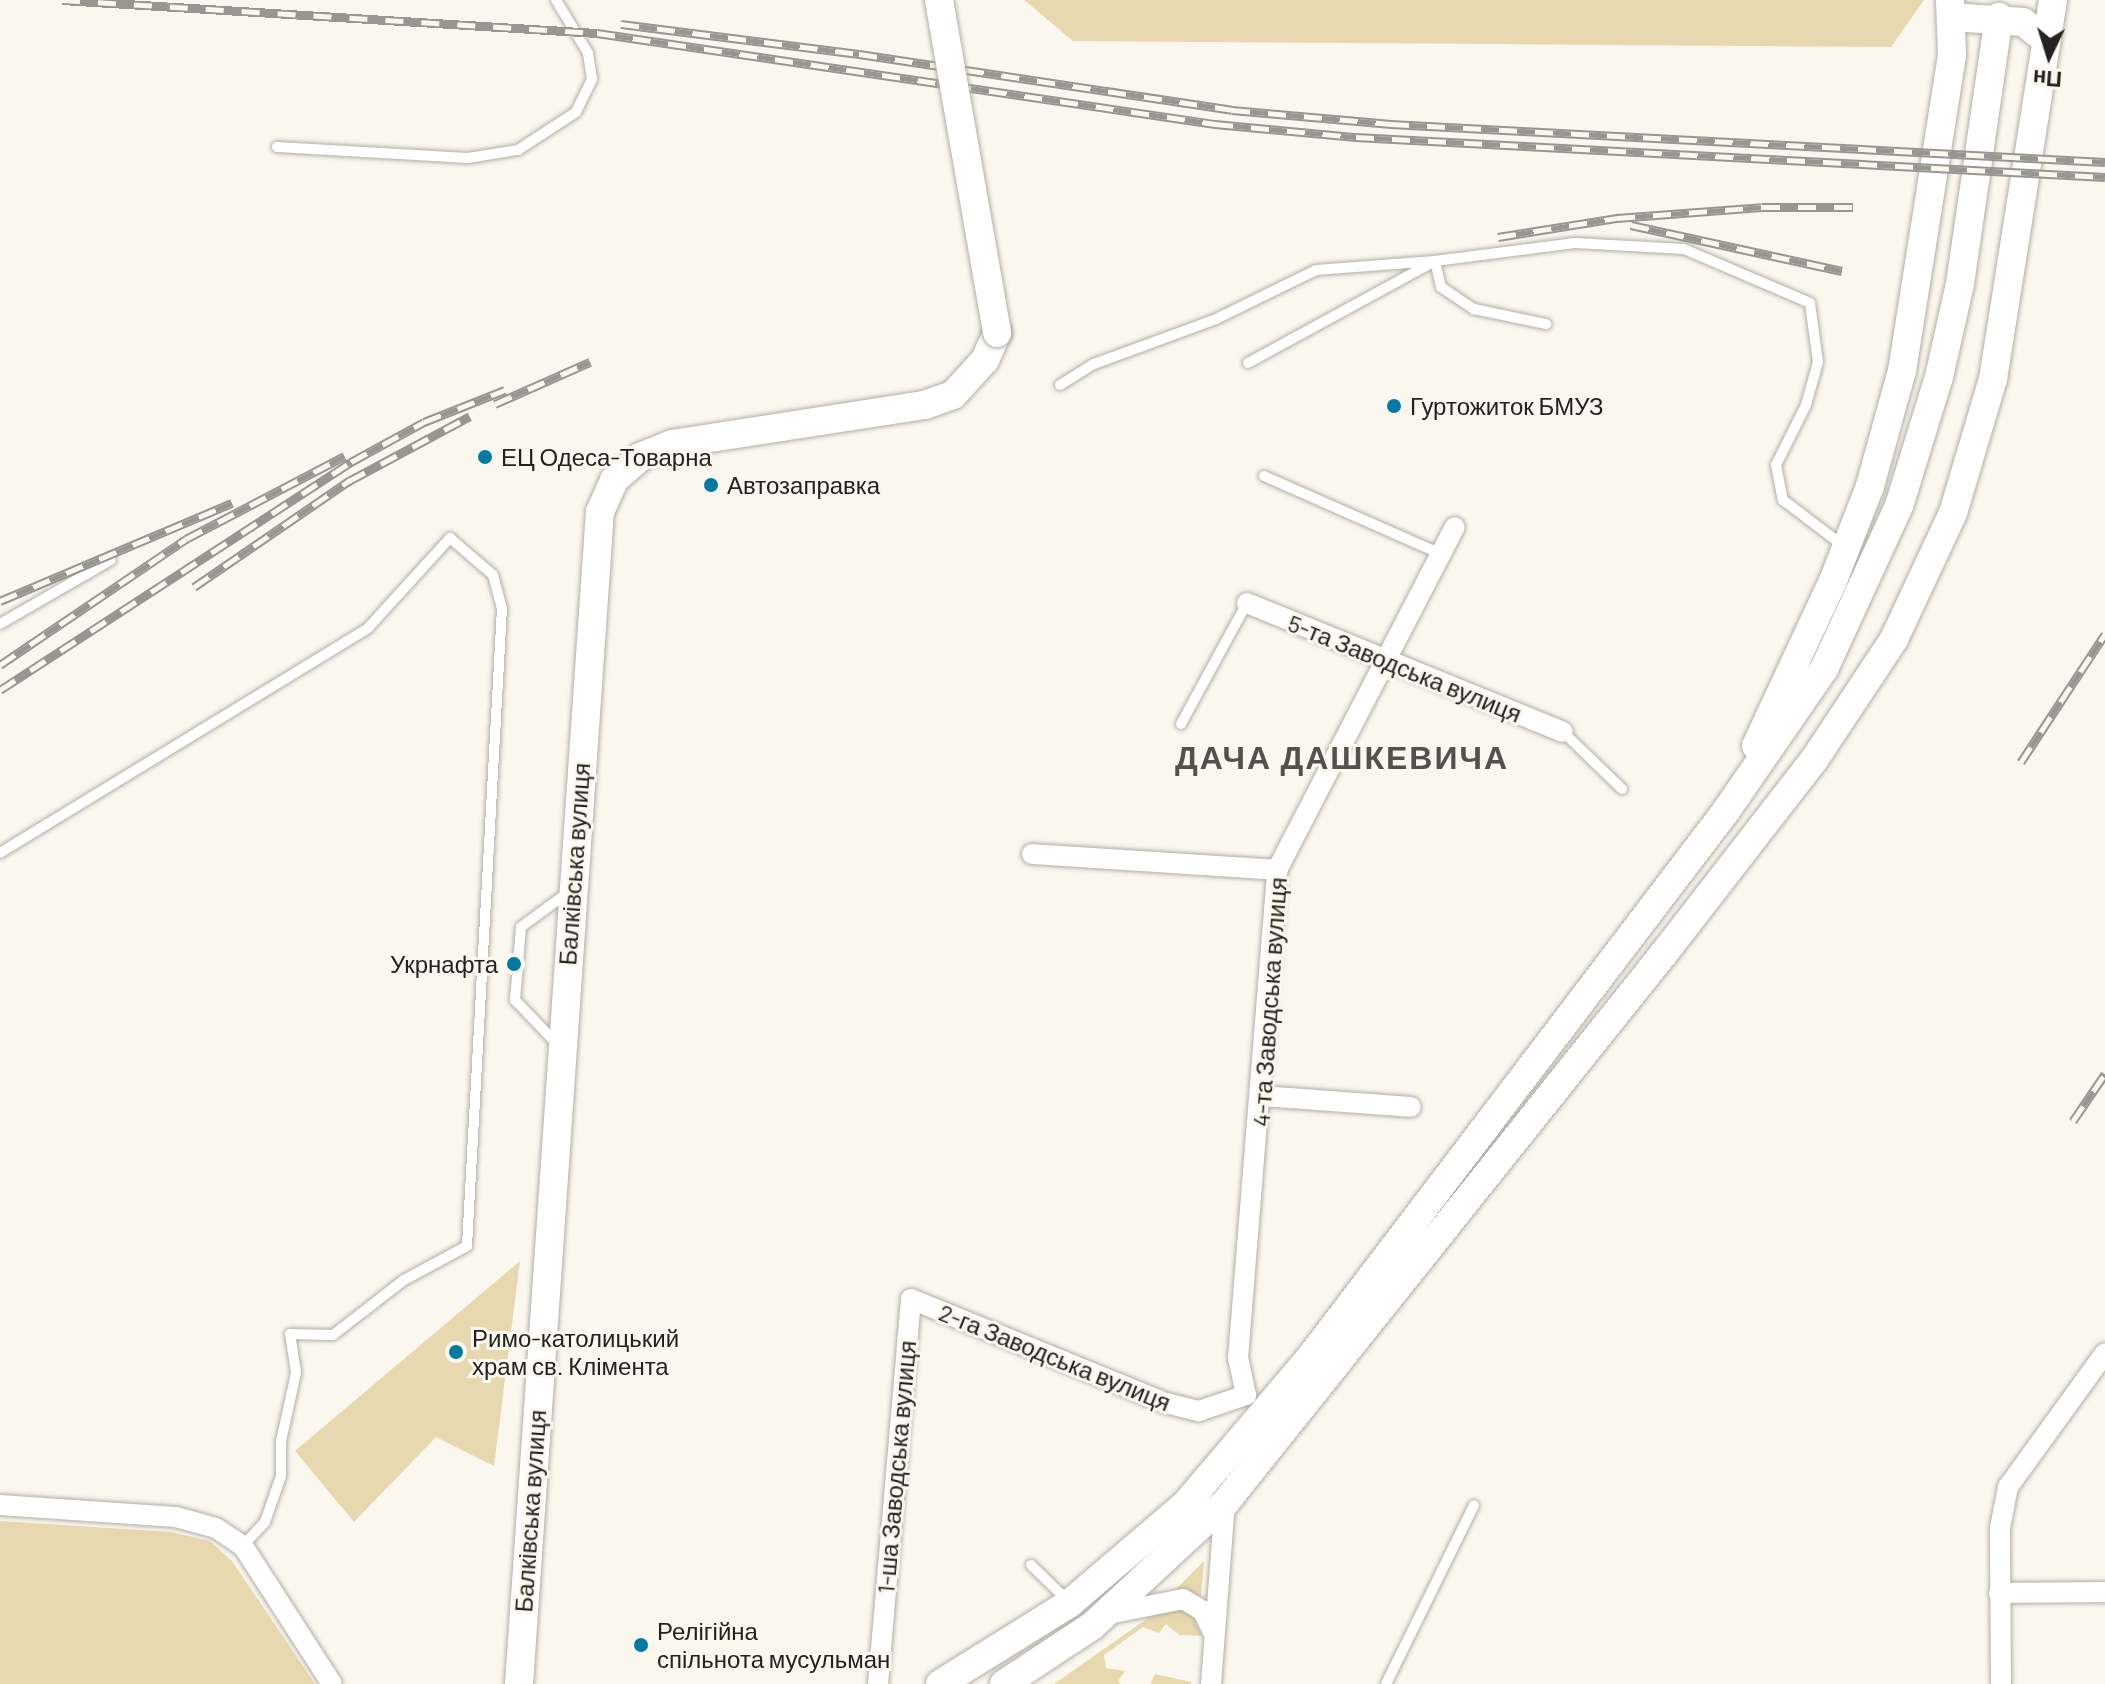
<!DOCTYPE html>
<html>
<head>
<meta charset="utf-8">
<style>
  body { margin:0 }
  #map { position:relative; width:2105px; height:1684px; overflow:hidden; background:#faf7ef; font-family:Barlow,sans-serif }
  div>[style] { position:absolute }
  .green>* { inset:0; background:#e7d8af }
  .roads { filter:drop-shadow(0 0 2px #b1aea7) drop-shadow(0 0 2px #b1aea7) }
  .lane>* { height:10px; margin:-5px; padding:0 5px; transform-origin:5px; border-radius:5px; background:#fff }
  .street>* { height:20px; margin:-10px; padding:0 10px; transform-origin:10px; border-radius:10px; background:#fff }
  .secondary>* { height:28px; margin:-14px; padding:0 14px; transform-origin:14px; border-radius:14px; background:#fff }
  .rail>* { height:9px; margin-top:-4.5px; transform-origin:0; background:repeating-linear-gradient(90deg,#faf7ef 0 18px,#989691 0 36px); box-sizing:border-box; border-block:2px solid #989691 }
  .bridges { filter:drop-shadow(0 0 2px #b1aea7) drop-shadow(0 0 2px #b1aea7) }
  .secondary-bridge>* { height:28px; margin:-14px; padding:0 14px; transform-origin:14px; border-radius:14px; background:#fff }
  .dots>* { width:22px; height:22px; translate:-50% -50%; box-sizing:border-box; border:4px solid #faf7ef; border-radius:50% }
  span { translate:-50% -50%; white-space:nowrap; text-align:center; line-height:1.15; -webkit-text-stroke:6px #faf7ef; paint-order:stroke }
  .poi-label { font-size:24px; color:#232220 }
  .left { translate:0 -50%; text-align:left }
  .right { translate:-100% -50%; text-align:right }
  .street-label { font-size:24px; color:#232220 }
  .district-label { font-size:32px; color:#53514b; font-weight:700; letter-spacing:2px }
  .north { position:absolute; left:2009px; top:16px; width:80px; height:80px; -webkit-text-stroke:6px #faf7ef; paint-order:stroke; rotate:184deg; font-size:22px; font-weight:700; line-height:32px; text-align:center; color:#232220 }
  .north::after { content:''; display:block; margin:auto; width:28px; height:36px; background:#232220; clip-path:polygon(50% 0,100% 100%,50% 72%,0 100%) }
</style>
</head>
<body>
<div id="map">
  <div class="green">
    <i style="clip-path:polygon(1024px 0,1924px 0,1891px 47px,1073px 41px)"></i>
    <i style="clip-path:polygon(520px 1261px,494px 1466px,436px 1437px,354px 1522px,295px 1451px)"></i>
    <i style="clip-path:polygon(0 1521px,171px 1532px,210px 1541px,232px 1561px,315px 1684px,0 1684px)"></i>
    <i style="clip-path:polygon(1204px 1561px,1201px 1596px,1175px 1590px)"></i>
    <i style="clip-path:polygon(1168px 1604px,1191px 1613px,1203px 1636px,1179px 1635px,1166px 1624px,1159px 1633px,1143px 1627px,1104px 1655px,1106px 1668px,1125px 1671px,1118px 1681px,1121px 1684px,1054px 1684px)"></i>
    <i style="clip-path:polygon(1155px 1674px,1191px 1682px,1191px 1684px,1150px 1684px)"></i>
  </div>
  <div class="roads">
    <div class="lane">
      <i style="left:277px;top:147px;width:191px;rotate:3.3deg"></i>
      <i style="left:468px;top:158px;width:51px;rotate:-9.1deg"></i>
      <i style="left:518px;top:150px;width:69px;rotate:-33.2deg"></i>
      <i style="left:576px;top:112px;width:37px;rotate:-64deg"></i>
      <i style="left:592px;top:79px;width:26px;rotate:-99deg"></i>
      <i style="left:588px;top:53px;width:62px;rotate:-121.1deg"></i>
      <i style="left:1248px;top:363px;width:213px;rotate:-28.6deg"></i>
      <i style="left:1435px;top:261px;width:141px;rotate:-7.3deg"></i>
      <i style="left:1575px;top:243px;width:109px;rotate:3.2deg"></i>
      <i style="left:1684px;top:249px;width:137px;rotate:23.2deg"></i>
      <i style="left:1810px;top:303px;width:60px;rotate:82.3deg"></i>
      <i style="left:1818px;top:362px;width:45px;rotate:105.6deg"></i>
      <i style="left:1806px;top:405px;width:67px;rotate:116.6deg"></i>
      <i style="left:1776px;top:465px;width:36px;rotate:79deg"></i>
      <i style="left:1783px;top:500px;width:78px;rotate:37.2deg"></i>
      <i style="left:1060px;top:385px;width:40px;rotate:-32deg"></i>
      <i style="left:1094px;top:364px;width:130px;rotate:-20.2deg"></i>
      <i style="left:1216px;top:319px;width:111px;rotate:-26.1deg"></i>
      <i style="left:1316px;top:270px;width:119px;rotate:-4.3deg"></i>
      <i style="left:1435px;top:261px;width:27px;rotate:77deg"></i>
      <i style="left:1441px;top:287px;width:40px;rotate:34deg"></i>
      <i style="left:1474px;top:309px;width:74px;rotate:11.8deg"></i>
      <i style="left:1264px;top:476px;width:193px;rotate:23.8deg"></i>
      <i style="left:0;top:624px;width:128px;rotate:-30deg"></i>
      <i style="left:1181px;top:724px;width:138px;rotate:-61.4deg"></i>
      <i style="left:1563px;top:732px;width:82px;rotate:44deg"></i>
      <i style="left:0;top:853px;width:431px;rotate:-31.4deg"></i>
      <i style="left:368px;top:628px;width:122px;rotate:-47.7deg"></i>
      <i style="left:450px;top:538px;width:57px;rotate:40.7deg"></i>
      <i style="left:493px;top:575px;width:34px;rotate:75deg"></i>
      <i style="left:502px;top:608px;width:639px;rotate:93.14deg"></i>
      <i style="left:467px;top:1246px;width:72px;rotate:151.6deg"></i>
      <i style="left:404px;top:1280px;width:90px;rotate:142.2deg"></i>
      <i style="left:333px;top:1335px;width:43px;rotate:-178.7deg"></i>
      <i style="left:290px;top:1334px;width:39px;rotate:81deg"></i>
      <i style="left:296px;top:1373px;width:70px;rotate:102.4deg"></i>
      <i style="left:281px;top:1441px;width:35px;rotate:90deg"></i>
      <i style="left:281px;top:1476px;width:49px;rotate:109.2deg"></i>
      <i style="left:265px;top:1522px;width:33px;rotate:133deg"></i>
      <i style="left:558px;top:1045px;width:62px;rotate:-133.7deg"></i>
      <i style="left:515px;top:1000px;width:73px;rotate:-85.3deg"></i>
      <i style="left:521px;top:927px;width:61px;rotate:-36.3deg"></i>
      <i style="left:1031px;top:1565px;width:53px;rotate:44.2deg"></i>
      <i style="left:1386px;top:1684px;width:199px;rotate:-63.8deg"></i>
    </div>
    <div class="street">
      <i style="left:1247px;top:603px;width:341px;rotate:22.2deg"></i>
      <i style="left:1032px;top:854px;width:246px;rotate:3.7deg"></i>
      <i style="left:1262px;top:1096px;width:149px;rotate:4.2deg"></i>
      <i style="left:1246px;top:1395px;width:38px;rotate:-102deg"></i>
      <i style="left:1238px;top:1358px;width:490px;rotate:-85.4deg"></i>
      <i style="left:1277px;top:870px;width:386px;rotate:-62.6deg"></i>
      <i style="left:0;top:1505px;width:176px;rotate:3.9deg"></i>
      <i style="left:176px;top:1517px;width:41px;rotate:15.4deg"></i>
      <i style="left:216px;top:1528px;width:32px;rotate:34deg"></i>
      <i style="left:243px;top:1546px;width:164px;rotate:57.2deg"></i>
      <i style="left:1999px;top:1593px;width:106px;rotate:-0.5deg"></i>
      <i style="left:1108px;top:1614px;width:76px;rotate:-11.3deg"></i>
      <i style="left:1183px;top:1599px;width:23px;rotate:31deg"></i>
      <i style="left:1203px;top:1611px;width:23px;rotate:65deg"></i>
      <i style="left:878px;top:1684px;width:386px;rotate:-85.1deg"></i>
      <i style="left:911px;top:1299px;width:275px;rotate:22.2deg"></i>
      <i style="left:1166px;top:1403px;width:34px;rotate:14deg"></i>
      <i style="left:1199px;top:1411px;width:50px;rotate:-18.8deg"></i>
      <i style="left:1211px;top:1684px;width:182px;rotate:-85.6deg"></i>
      <i style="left:2001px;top:1684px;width:156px;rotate:-90.4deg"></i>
      <i style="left:2000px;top:1528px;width:42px;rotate:-79deg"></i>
      <i style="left:2008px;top:1487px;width:165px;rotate:-54.1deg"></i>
    </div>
    <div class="secondary">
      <i style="left:1953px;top:17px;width:70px;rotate:4.1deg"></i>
      <i style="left:2023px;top:22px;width:28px;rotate:38deg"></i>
      <i style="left:1756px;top:746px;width:182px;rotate:-65deg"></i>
      <i style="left:1833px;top:581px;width:102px;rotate:-68.7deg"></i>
      <i style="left:1870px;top:486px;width:119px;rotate:-74.5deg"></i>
      <i style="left:1902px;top:371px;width:320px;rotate:-81deg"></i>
      <i style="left:1952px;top:55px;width:55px;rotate:-92.1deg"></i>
      <i style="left:519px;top:1684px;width:1175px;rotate:-86.05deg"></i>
      <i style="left:600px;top:512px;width:35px;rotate:-66deg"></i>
      <i style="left:614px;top:480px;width:35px;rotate:-41deg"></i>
      <i style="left:640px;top:457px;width:35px;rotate:-22deg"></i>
      <i style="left:672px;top:444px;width:256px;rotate:-8.8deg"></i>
      <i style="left:925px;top:405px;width:30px;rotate:-20deg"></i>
      <i style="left:953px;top:395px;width:47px;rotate:-47.6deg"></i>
      <i style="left:985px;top:360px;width:30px;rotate:-66deg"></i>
      <i style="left:940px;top:1684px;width:153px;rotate:-31.9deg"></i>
      <i style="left:1070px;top:1603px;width:153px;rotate:-40.5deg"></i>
      <i style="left:1186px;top:1504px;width:197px;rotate:-49.7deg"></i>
      <i style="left:1313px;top:1354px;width:682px;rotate:-52.74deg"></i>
      <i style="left:1726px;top:811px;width:173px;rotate:-55.4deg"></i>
      <i style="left:1824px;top:669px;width:179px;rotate:-65.3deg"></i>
      <i style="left:1899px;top:506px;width:135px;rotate:-72.8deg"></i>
      <i style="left:1939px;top:377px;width:95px;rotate:-77.3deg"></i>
      <i style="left:1960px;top:284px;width:270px;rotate:-81.7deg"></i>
      <i style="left:1004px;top:1684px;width:105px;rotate:-33.4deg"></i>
      <i style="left:1092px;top:1626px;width:181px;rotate:-42.8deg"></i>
      <i style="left:1225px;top:1503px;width:705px;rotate:-51.39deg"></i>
      <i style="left:1665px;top:952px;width:243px;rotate:-52.2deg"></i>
      <i style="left:1814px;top:760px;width:145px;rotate:-56.5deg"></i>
      <i style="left:1894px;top:639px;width:139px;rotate:-64.9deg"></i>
      <i style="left:1953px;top:513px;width:140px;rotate:-73.4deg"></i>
      <i style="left:1993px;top:379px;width:384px;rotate:-81deg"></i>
    </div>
  </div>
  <div class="rail">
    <i style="left:62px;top:0;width:536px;rotate:3.53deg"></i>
    <i style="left:597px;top:33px;width:625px;rotate:8.38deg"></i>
    <i style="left:1215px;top:124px;width:142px;rotate:5.3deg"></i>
    <i style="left:1356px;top:137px;width:750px;rotate:3.06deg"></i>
    <i style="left:621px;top:24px;width:240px;rotate:7.2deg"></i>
    <i style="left:859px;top:54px;width:377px;rotate:8.5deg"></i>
    <i style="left:1232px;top:110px;width:160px;rotate:5deg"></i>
    <i style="left:1391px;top:124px;width:715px;rotate:3.05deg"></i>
    <i style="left:1631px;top:225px;width:216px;rotate:12.3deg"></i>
    <i style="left:1498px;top:237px;width:121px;rotate:-9.1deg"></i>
    <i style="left:1617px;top:218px;width:145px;rotate:-4.3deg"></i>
    <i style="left:1762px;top:207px;width:91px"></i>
    <i style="left:495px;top:404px;width:104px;rotate:-23.9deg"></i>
    <i style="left:194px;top:587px;width:188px;rotate:-34.4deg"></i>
    <i style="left:349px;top:481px;width:137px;rotate:-28.2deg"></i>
    <i style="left:0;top:601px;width:252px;rotate:-22.9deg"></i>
    <i style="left:0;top:665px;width:225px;rotate:-34.1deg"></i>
    <i style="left:186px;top:539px;width:179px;rotate:-27.6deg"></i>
    <i style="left:0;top:690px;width:419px;rotate:-33deg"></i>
    <i style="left:351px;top:462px;width:83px;rotate:-28.7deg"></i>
    <i style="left:424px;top:422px;width:87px;rotate:-21.6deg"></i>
    <i style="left:2021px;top:762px;width:153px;rotate:-56.7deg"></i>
    <i style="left:2073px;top:1121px;width:57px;rotate:-55.8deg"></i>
  </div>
  <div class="bridges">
    <div class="secondary-bridge">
      <i style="left:939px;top:0;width:338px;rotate:80.1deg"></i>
    </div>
  </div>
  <div class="dots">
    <i style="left:1394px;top:406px;background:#0679a2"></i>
    <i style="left:485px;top:457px;background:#0679a2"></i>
    <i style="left:711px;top:485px;background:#0679a2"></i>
    <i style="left:514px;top:964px;background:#0679a2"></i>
    <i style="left:456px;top:1352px;background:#0679a2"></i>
    <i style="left:641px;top:1645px;background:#0679a2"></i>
  </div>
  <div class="poi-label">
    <span class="left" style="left:1410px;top:406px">Гуртожиток БМУЗ</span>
    <span class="left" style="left:501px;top:457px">ЕЦ Одеса-Товарна</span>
    <span class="left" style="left:727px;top:485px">Автозаправка</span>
    <span class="right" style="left:498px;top:964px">Укрнафта</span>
    <span class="left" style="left:472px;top:1352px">Римо-католицький<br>храм св. Клімента</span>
    <span class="left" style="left:657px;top:1645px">Релігійна<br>спільнота мусульман</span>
  </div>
  <div class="street-label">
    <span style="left:1405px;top:668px;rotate:22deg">5-та Заводська вулиця</span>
    <span style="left:574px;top:864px;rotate:-86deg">Балківська вулиця</span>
    <span style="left:1269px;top:1002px;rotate:-86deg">4-та Заводська вулиця</span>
    <span style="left:1055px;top:1357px;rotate:22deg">2-га Заводська вулиця</span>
    <span style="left:896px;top:1467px;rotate:-85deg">1-ша Заводська вулиця</span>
    <span style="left:530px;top:1511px;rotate:-86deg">Балківська вулиця</span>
  </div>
  <div class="district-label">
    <span style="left:1342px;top:756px">ДАЧА ДАШКЕВИЧА</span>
  </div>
  <div class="north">Пн</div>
</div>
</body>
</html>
